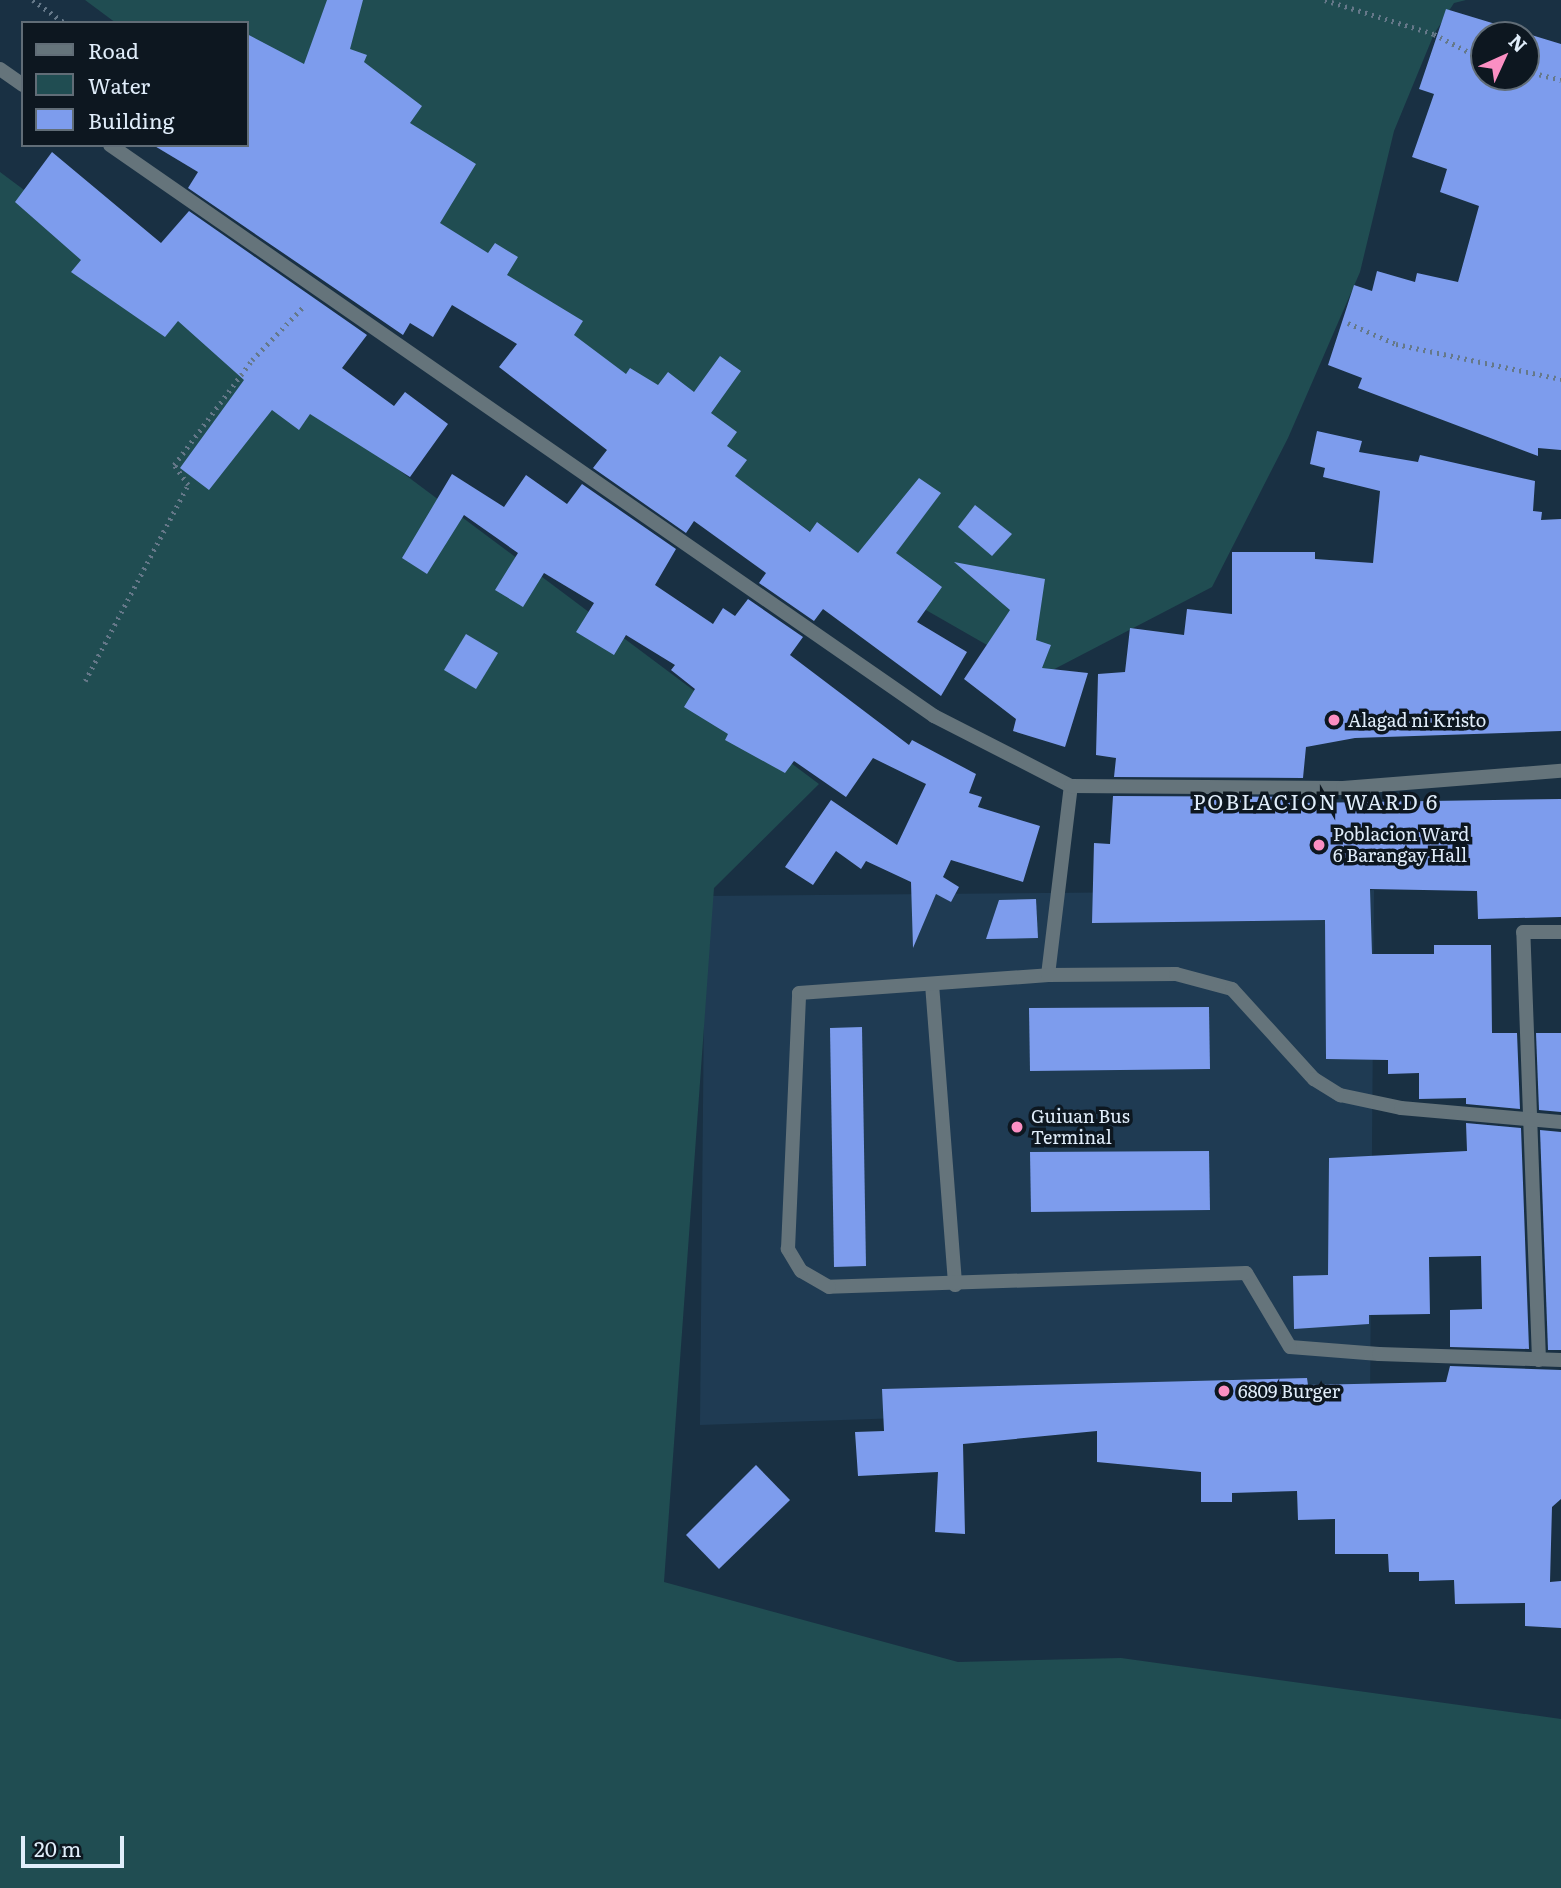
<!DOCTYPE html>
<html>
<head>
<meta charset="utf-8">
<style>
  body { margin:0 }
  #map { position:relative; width:1561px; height:1888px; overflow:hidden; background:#193043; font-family:Literata,serif }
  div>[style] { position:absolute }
  .built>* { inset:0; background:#1f3b53 }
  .water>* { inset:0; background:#204d52 }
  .building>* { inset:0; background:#7d9ced }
  .path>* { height:4.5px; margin-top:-2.25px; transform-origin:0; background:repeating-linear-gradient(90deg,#657889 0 2px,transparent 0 7px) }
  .service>* { height:14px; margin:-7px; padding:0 7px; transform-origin:7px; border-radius:7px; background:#65747b }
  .minor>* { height:14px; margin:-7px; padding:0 7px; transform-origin:7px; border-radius:7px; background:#65747b }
  .tertiary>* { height:14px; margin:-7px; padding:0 7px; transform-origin:7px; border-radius:7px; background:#65747b }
  .dots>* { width:19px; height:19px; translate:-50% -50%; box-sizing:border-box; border:4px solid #0d1720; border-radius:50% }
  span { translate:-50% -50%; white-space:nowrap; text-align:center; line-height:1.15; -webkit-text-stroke:7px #0d1720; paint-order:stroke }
  .poi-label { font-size:18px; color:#e0edfa }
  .left { translate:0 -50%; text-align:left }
  .quarter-label { font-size:21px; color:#e0edfa; letter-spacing:2px }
  .legend { position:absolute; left:21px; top:21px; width:228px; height:126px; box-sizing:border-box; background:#0d1720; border:2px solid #616d77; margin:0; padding:9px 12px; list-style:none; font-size:21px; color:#e0edfa }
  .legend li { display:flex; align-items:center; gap:14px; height:35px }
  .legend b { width:35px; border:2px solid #616d77 }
  .north { position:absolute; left:1470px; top:21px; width:70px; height:70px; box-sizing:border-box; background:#0d1720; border:2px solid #616d77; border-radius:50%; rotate:45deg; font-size:19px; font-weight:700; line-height:28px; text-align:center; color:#e0edfa }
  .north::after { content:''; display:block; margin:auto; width:24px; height:32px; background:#fb8fc3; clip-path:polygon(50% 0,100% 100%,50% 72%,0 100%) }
  .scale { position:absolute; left:21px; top:1836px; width:103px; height:32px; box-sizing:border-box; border:4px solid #e0edfa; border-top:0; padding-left:9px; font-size:21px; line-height:24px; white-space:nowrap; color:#e0edfa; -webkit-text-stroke:5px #0d1720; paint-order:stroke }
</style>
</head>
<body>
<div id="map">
  <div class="built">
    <i style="clip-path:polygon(1374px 890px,1370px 1402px,700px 1425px,705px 896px)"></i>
  </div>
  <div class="water">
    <i style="clip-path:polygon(85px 0,1466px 0,1454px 3px,1434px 34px,1394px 131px,1360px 272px,1288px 438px,1212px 587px,1041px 676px,884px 586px,247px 118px,247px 23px,116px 23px)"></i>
    <i style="clip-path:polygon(0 172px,819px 784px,714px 888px,664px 1582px,958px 1662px,1121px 1658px,1561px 1719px,1561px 1888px,0 1888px)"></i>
  </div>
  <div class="building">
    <i style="clip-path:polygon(327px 0,363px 0,350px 49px,367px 55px,364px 62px,422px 106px,410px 123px,476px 164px,440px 223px,488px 253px,495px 243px,518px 257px,507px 275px,583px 321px,574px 335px,626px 374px,630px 368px,658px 385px,668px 372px,694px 392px,720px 356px,741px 371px,711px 413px,737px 432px,727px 446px,747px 460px,735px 476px,810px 532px,817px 522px,858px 553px,919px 478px,941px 493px,896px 553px,942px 587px,917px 622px,967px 652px,941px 696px,823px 609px,814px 621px,759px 583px,766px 573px,694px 521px,686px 533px,593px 468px,607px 450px,499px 367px,517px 344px,452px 305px,433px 337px,410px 323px,403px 335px,188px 188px,198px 172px,153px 145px,247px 145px,247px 34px,304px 64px)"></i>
    <i style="clip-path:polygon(evenodd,1446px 9px,1561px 44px,1561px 450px,1538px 448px,1538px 456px,1358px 388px,1362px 378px,1328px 365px,1354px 285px,1372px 291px,1377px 271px,1415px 282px,1417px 273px,1458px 282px,1479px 206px,1440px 192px,1447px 169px,1412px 157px,1434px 94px,1419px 89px,1446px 9px,1484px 35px,1526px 35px,1526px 77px,1484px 77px,1484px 35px)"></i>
    <i style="clip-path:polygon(52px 152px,161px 243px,189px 211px,367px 335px,342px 368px,394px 406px,405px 392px,448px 424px,410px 477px,310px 414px,299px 430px,272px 410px,209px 490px,180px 468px,244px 380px,178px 321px,165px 337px,71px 272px,81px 260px,15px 202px)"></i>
    <i style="clip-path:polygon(1317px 431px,1362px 441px,1359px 452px,1418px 462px,1420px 455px,1535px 481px,1533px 511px,1542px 512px,1541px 520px,1561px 519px,1561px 731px,1355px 738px,1306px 747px,1303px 778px,1114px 777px,1116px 758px,1096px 755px,1098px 674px,1125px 672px,1130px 628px,1184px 635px,1187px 609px,1232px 614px,1232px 552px,1315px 552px,1315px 559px,1373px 563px,1380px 491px,1323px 477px,1325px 468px,1310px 464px)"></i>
    <i style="clip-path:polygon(452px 474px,504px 507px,526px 475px,567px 504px,582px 484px,676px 549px,655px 585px,713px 624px,723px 608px,735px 616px,748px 599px,803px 637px,790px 655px,909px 745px,912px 740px,976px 774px,969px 793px,982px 797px,978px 807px,1040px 826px,1023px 882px,951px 860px,943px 877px,959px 887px,951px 902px,936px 894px,913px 948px,911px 882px,866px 861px,861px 869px,836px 851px,813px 885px,785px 867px,831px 800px,897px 845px,926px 784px,873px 758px,846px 797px,794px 761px,785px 773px,725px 740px,728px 734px,684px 707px,695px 689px,671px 670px,675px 665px,626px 635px,614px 655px,576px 632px,594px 603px,544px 573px,523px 607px,495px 590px,518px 553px,464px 515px,427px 574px,402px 558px)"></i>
    <i style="clip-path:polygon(975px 505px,1012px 534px,992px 556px,958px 527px)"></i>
    <i style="clip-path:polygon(954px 562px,1045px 579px,1036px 640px,1051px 645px,1042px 668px,1088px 673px,1065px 747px,1013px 731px,1016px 719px,964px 679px,1010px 610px)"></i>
    <i style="clip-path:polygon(466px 634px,498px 653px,476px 689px,444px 670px)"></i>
    <i style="clip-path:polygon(1113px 796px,1303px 797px,1303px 803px,1561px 799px,1561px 917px,1478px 919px,1477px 891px,1370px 889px,1372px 954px,1434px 954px,1434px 945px,1491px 945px,1492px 1033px,1517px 1033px,1520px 1109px,1466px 1104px,1466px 1098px,1419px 1099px,1419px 1073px,1388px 1074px,1388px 1060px,1326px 1059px,1325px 920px,1092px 923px,1094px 843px,1110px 844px)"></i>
    <i style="clip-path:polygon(1036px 899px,1038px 938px,986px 939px,999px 900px)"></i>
    <i style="clip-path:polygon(1209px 1007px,1210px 1069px,1030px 1071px,1029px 1008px)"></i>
    <i style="clip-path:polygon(862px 1027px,866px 1266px,834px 1267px,830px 1028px)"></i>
    <i style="clip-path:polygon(1536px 1033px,1561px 1033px,1561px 1112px,1539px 1110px)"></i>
    <i style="clip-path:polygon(1466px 1123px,1521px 1128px,1529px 1349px,1450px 1347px,1450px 1310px,1482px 1309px,1481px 1256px,1429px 1257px,1430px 1314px,1369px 1315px,1369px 1324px,1294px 1329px,1293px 1276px,1328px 1275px,1329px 1158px,1467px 1151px)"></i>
    <i style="clip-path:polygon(1540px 1130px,1561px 1132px,1561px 1350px,1548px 1350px)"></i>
    <i style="clip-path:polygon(1209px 1151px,1210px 1210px,1031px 1212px,1030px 1152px)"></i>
    <i style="clip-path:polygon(1450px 1366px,1561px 1370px,1561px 1499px,1552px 1507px,1550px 1582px,1561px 1581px,1561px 1628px,1525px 1626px,1525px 1603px,1455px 1604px,1454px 1580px,1419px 1581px,1419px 1572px,1389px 1572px,1388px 1554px,1335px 1554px,1335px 1519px,1298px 1520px,1297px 1491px,1232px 1493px,1232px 1502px,1201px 1502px,1201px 1472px,1097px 1462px,1097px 1431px,963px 1444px,965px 1534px,935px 1532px,938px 1472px,858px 1476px,855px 1432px,884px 1431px,882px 1389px,1307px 1378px,1308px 1385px,1446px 1382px)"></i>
    <i style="clip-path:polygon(756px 1465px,790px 1500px,719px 1569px,686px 1535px)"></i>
  </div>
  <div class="path">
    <i style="left:33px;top:0;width:39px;rotate:36deg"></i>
    <i style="left:1325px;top:0;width:114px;rotate:17.3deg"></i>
    <i style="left:1434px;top:34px;width:56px;rotate:27.5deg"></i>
    <i style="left:1526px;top:71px;width:36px;rotate:14deg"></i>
    <i style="left:1348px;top:323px;width:52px;rotate:23.6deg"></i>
    <i style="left:1396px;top:344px;width:169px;rotate:12deg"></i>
    <i style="left:85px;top:681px;width:221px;rotate:-62.3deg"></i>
    <i style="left:188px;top:485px;width:24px;rotate:-125deg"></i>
    <i style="left:174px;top:465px;width:131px;rotate:-53.4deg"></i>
    <i style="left:252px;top:360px;width:75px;rotate:-46.1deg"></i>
  </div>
  <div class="service">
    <i style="left:1048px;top:975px;width:190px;rotate:-83.1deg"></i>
    <i style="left:932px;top:984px;width:302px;rotate:85.6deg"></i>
    <i style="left:1379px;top:1354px;width:89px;rotate:-175.5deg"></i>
    <i style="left:1290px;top:1347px;width:86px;rotate:-120.7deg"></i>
    <i style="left:1246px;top:1273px;width:417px;rotate:178.1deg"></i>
    <i style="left:829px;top:1287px;width:32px;rotate:-150deg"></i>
    <i style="left:801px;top:1271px;width:26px;rotate:-121deg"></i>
    <i style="left:788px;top:1249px;width:256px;rotate:-87.5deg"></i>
    <i style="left:799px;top:993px;width:250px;rotate:-4.1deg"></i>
    <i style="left:1048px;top:975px;width:128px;rotate:-0.4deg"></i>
    <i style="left:1176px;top:974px;width:58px;rotate:15deg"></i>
    <i style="left:1232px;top:989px;width:122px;rotate:47.7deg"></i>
    <i style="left:1314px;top:1079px;width:31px;rotate:32deg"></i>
    <i style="left:1340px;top:1095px;width:62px;rotate:12deg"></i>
    <i style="left:1539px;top:1360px;width:428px;rotate:-92.1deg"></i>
    <i style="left:1523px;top:932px;width:38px"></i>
  </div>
  <div class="minor">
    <i style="left:1401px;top:1108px;width:161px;rotate:5deg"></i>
    <i style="left:1379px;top:1354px;width:182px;rotate:1.9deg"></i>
  </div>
  <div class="tertiary">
    <i style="left:0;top:69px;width:28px;rotate:35deg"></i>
    <i style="left:110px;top:145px;width:1003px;rotate:34.72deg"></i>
    <i style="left:934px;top:716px;width:154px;rotate:27.1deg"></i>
    <i style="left:1071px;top:786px;width:272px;rotate:0.4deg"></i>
    <i style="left:1343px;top:788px;width:219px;rotate:-4.5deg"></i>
  </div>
  <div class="dots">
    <i style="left:1334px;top:720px;background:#fb8fc3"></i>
    <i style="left:1319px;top:845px;background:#fb8fc3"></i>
    <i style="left:1017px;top:1127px;background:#fb8fc3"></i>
    <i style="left:1224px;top:1391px;background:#fb8fc3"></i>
  </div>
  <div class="poi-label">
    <span class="left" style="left:1348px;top:720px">Alagad ni Kristo</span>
    <span class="left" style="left:1333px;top:845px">Poblacion Ward<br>6 Barangay Hall</span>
    <span class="left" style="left:1031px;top:1127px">Guiuan Bus<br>Terminal</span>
    <span class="left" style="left:1238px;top:1391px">6809 Burger</span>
  </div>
  <div class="quarter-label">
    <span style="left:1316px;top:801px">POBLACION WARD 6</span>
  </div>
  <ul class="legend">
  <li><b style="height:9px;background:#65747b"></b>Road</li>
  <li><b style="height:19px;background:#204d52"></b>Water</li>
  <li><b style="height:19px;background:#7d9ced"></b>Building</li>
  </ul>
  <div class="north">N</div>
  <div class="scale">20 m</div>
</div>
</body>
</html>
